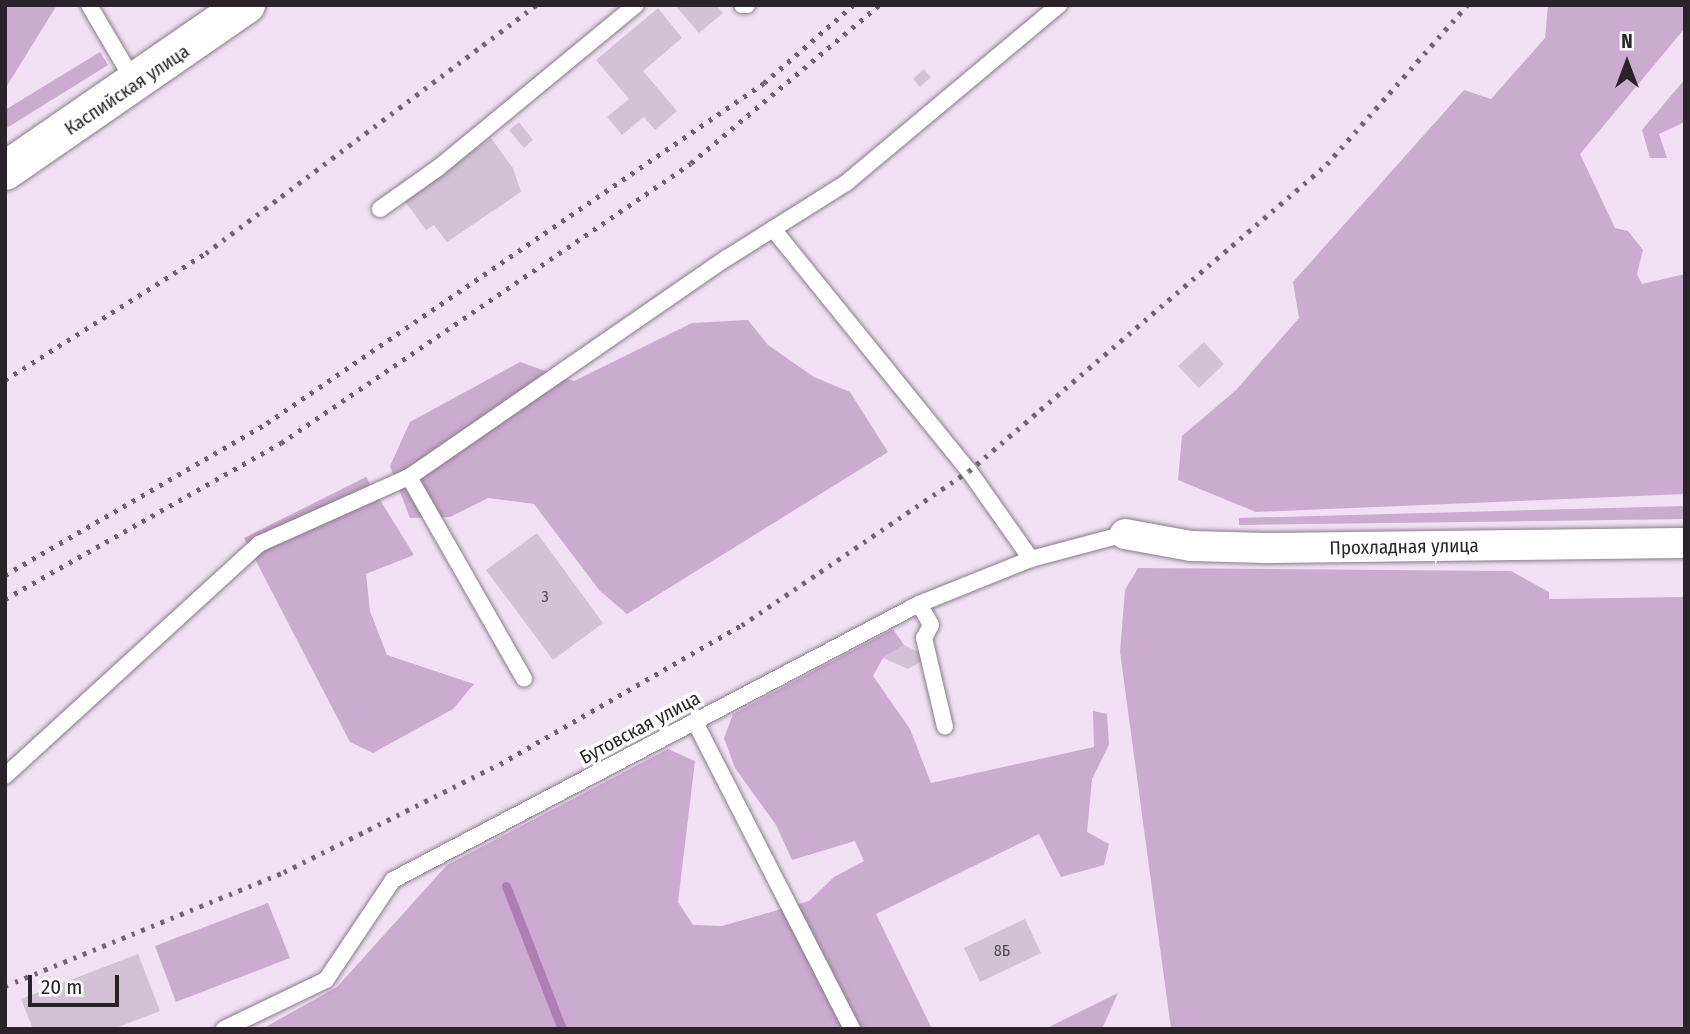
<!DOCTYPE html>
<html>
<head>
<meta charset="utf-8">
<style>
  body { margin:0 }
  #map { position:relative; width:1690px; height:1034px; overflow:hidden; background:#f2e1f5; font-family:"Fira Sans Condensed",sans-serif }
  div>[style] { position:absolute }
  .green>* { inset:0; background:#cbabcf }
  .stream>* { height:9px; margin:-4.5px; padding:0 4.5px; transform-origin:4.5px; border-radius:4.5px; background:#ad7db4 }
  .building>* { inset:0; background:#d3c2d5 }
  .roads { filter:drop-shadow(0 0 2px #897a8b) drop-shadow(0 0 2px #897a8b) }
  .lane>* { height:16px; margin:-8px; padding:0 8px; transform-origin:8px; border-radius:8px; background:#fff }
  .street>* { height:30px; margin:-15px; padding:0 15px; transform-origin:15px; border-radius:15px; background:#fff }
  .secondary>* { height:38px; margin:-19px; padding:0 19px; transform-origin:19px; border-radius:19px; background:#fff }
  .rail>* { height:5px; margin-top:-2.5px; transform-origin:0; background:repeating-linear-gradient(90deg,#6e6470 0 3.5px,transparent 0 10.5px) }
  span { translate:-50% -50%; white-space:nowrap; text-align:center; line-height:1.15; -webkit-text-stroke:7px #fff; paint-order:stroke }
  .number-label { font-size:16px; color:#544b55 }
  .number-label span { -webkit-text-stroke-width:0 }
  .street-label { font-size:19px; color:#2a232a }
  .frame { position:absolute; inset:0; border:7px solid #2a232a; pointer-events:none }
  .north { position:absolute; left:1592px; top:28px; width:70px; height:70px; -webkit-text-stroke:5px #fff; paint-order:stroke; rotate:0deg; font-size:19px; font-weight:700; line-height:28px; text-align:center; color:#2a232a }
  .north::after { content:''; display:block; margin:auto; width:24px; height:32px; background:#2a232a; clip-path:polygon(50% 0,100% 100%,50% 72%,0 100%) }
  .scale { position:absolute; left:28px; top:975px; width:91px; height:32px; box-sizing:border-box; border:4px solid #2a232a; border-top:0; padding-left:9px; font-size:21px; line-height:24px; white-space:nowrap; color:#2a232a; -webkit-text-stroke:5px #fff; paint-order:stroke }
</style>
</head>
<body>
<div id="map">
  <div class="green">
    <i style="clip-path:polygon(5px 5px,57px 5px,5px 89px)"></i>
    <i style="clip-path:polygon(1548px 5px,1685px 5px,1685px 28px,1580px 154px,1615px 228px,1628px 231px,1643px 250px,1637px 274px,1642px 284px,1685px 274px,1685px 494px,1256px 512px,1178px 480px,1182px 436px,1236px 390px,1299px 318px,1293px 282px,1464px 90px,1491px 99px,1545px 38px)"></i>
    <i style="clip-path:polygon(100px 52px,108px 65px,5px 129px,5px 110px)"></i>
    <i style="clip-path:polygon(1685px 79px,1685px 122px,1659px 134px,1667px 158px,1650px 158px,1642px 130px)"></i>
    <i style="clip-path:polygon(748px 320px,768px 345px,814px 377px,850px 392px,888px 452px,627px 614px,600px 591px,534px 504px,488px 498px,450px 517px,410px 518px,390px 466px,410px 422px,520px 362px,574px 381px,692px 323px)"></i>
    <i style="clip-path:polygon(366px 477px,414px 555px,366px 574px,370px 611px,387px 655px,474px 684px,453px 709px,373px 753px,350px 742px,244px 538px)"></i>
    <i style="clip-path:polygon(1685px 506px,1685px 519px,1239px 525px,1239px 518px)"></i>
    <i style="clip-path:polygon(1138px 568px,1511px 571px,1549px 592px,1549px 599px,1685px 597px,1685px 1029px,1171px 1029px,1120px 652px,1125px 590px)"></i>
    <i style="clip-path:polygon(893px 629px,904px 645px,883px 658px,873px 676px,910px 729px,931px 783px,1094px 747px,1093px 711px,1107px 714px,1109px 745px,1092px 779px,1087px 832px,1109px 844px,1104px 865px,1061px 877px,1039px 834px,876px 914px,932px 1029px,262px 1029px,337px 987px,447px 865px,668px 749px,695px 761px,678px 902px,693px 925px,722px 926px,809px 901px,834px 877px,864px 861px,855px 841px,792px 860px,776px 825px,735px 768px,724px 738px,733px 714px)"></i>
    <i style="clip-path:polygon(268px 903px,290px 958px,176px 1002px,155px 946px)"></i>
    <i style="clip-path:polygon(1118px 993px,1102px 1029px,1045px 1029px)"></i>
  </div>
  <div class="stream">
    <i style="left:506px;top:886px;width:154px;rotate:68.6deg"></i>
  </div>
  <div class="building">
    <i style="clip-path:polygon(675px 5px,716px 5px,723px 13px,699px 33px)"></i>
    <i style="clip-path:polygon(658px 8px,682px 38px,643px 71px,677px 111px,655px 130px,644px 117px,622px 135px,607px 117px,629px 99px,596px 60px)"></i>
    <i style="clip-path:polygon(924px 69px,931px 77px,920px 87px,913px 79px)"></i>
    <i style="clip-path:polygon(519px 122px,533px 140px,524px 148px,509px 130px)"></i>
    <i style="clip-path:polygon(491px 138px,513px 168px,521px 192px,447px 242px,434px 225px,426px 230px,404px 200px)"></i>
    <i style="clip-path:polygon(1204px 342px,1224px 364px,1199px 388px,1178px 366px)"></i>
    <i style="clip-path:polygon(537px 533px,603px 623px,553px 660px,486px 570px)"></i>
    <i style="clip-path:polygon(904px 645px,929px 657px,908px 669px,883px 658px)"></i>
    <i style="clip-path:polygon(1025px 919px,1041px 953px,980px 982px,964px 948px)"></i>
    <i style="clip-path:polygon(138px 954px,160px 1011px,113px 1029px,33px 1029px,21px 999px)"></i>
  </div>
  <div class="roads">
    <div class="lane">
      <i style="left:89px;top:5px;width:91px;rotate:59.5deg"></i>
      <i style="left:742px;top:5px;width:5px"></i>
      <i style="left:380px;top:209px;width:71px;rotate:-35.3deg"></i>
      <i style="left:438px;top:168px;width:256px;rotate:-39.5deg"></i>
      <i style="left:773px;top:229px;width:311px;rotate:51deg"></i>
      <i style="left:969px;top:471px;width:108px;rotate:54.8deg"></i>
      <i style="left:409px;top:477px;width:232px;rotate:60.3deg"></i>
      <i style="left:919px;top:604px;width:24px;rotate:60deg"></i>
      <i style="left:931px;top:625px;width:15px;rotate:118deg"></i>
      <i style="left:924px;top:638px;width:91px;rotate:76.7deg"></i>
      <i style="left:695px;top:722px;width:345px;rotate:62.9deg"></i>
      <i style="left:5px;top:776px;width:344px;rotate:-42.4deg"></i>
      <i style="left:259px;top:544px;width:164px;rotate:-24.1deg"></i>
      <i style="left:409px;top:477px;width:386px;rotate:-34.6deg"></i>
      <i style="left:727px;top:258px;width:141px;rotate:-32.2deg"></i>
      <i style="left:846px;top:183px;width:278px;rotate:-39.9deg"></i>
      <i style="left:224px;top:1029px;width:113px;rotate:-25.7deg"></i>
      <i style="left:326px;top:980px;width:120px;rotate:-56.2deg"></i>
      <i style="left:393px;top:880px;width:594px;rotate:-27.69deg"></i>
      <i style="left:919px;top:604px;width:121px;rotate:-21.9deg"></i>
      <i style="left:1031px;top:559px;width:97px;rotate:-14.9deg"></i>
    </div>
    <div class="street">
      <i style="left:1125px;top:534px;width:67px;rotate:10.3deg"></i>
      <i style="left:1191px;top:546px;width:75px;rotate:1.5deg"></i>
      <i style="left:1266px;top:548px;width:419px;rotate:-0.7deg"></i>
    </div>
    <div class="secondary">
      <i style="left:5px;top:171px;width:293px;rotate:-34.6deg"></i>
    </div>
  </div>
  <div class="rail">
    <i style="left:5px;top:380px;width:238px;rotate:-32.3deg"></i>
    <i style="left:206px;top:253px;width:413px;rotate:-36.9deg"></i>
    <i style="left:5px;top:575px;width:303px;rotate:-30.1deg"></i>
    <i style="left:267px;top:423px;width:602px;rotate:-34.38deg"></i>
    <i style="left:764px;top:83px;width:118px;rotate:-41.2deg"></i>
    <i style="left:5px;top:599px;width:317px;rotate:-29.5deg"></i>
    <i style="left:281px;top:443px;width:496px;rotate:-34.3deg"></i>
    <i style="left:691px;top:163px;width:246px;rotate:-40deg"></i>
    <i style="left:5px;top:986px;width:301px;rotate:-22.2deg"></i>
    <i style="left:284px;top:872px;width:241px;rotate:-26.6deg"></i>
    <i style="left:500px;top:764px;width:279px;rotate:-29.9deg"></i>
    <i style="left:742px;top:625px;width:274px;rotate:-34.2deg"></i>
    <i style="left:969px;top:471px;width:472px;rotate:-40.6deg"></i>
    <i style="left:1327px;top:164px;width:212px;rotate:-48.6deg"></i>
  </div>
  <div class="number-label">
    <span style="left:545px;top:597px">3</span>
    <span style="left:1002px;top:951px">8Б</span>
  </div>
  <div class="street-label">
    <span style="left:127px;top:90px;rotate:-34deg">Каспийская улица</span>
    <span style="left:1404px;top:547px;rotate:-1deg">Прохладная улица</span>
    <span style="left:640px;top:728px;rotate:-28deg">Бутовская улица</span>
  </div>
  <div class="frame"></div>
  <div class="north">N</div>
  <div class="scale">20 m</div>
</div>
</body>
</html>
